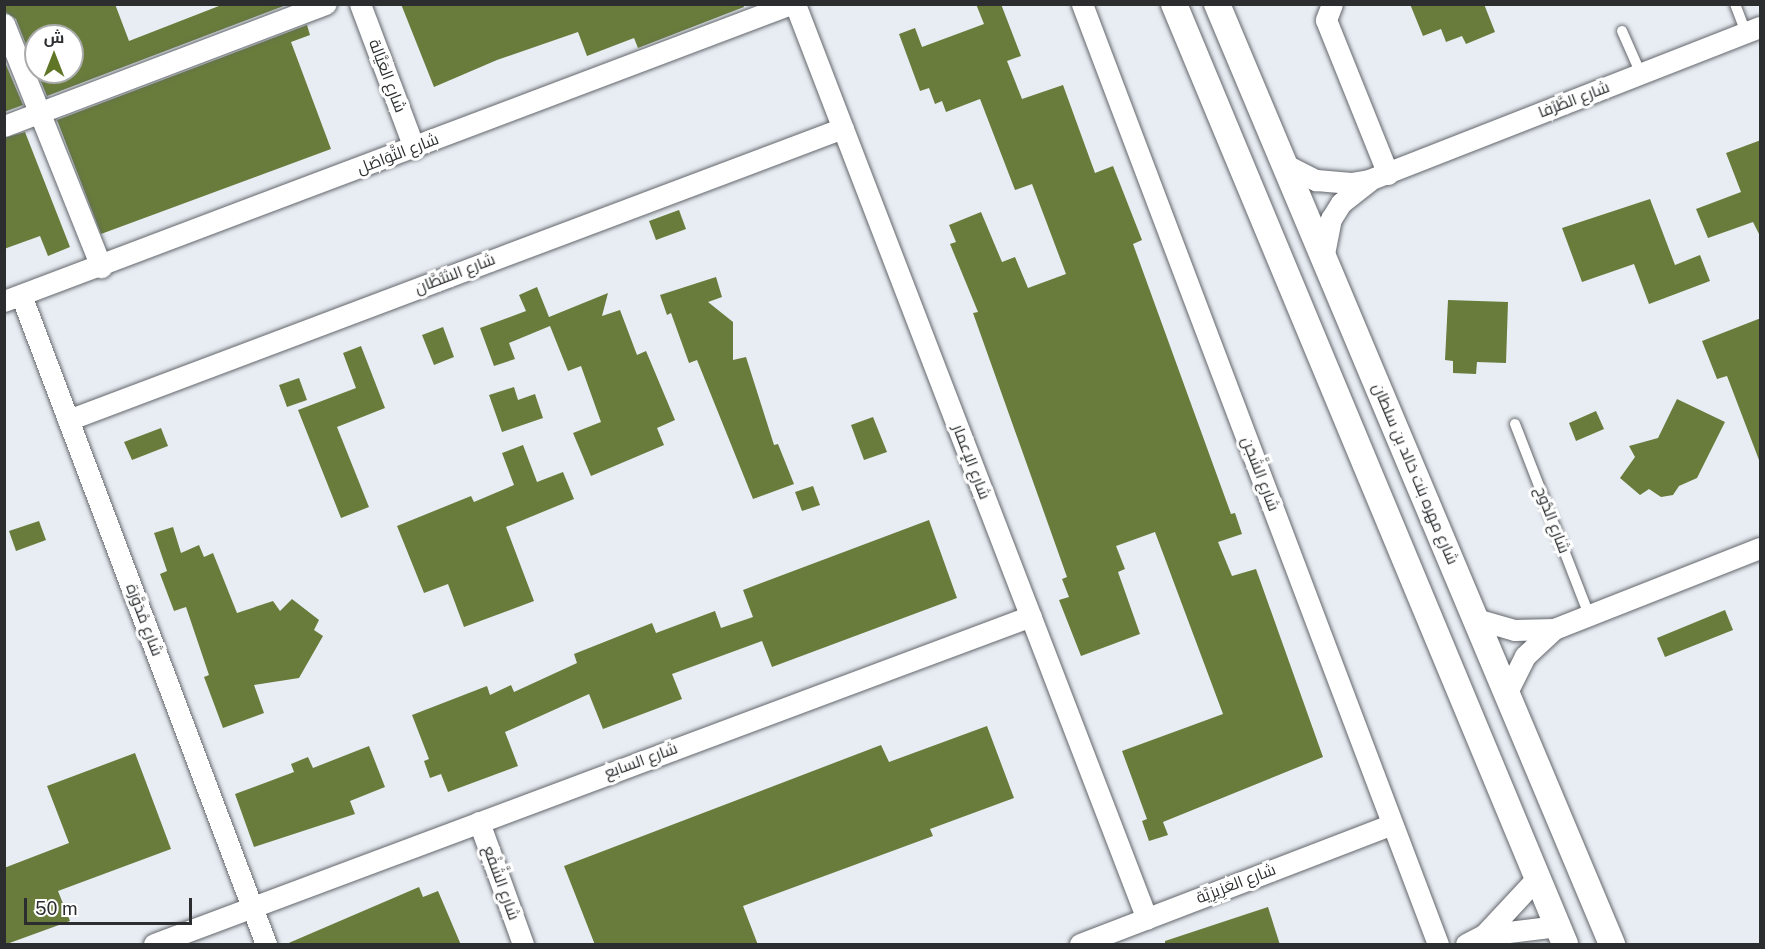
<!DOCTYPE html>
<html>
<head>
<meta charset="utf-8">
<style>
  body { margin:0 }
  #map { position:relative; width:1765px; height:949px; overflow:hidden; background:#e8edf3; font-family:"Public Sans",Cairo,sans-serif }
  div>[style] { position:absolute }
  .building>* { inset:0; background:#697c3c }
  .roads { filter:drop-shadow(0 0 2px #63676c) drop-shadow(0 0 2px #63676c) }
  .service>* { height:10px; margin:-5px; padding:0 5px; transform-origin:5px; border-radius:5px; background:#fff }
  .minor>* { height:21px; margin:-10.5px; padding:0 10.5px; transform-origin:10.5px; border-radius:10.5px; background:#fff }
  .tertiary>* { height:26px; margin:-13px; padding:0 13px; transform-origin:13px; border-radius:13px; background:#fff }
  span { translate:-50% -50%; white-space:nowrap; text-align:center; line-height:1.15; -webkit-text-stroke:6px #fff; paint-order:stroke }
  .street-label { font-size:16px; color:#2b2d2f }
  .frame { position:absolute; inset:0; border:6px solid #2b2d2f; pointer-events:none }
  .north { position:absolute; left:24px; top:24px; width:60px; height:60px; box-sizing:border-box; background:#fff; border:2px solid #aaabac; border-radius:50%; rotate:0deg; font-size:16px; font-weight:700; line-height:24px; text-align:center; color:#2b2d2f }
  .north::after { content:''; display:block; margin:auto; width:21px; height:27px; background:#607525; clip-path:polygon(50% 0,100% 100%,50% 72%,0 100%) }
  .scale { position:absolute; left:24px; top:898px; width:168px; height:27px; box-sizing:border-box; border:3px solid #2b2d2f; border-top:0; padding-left:8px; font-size:18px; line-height:21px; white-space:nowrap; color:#2b2d2f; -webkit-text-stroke:4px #fff; paint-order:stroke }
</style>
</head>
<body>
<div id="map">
  <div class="building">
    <i style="clip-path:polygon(4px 4px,115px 4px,129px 41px,224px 4px,289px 4px,47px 96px,37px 72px,72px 72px,72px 36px,36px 36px,36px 70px,16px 19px,4px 11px)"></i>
    <i style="clip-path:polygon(401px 4px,743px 4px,744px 7px,638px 48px,634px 38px,587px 56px,578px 32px,497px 60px,434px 87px)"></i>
    <i style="clip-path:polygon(976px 4px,1001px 4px,1021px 56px,1007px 61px,1022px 99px,1063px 85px,1095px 173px,1113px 166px,1142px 240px,1133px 244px,1231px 514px,1235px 513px,1242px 534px,1218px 542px,1232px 576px,1256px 569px,1323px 757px,1163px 822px,1168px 835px,1149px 841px,1142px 821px,1147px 819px,1122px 751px,1223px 714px,1155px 532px,1116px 546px,1125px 569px,1118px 572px,1140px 634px,1081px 656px,1059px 600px,1069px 597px,1062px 579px,1067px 577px,973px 313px,978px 312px,950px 244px,956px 242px,949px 225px,981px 212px,1002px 262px,1015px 257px,1028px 288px,1066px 274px,1032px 184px,1015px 190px,980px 99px,946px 112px,942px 101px,935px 104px,929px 88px,920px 91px,899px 34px,915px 28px,922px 47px,984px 24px)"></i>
    <i style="clip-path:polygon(1410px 4px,1484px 4px,1495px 32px,1466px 44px,1462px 36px,1446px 42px,1441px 29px,1423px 36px)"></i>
    <i style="clip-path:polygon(307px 25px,310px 35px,291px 42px,331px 149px,101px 234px,57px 120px)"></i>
    <i style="clip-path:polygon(4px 60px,23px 105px,4px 112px)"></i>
    <i style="clip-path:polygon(25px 132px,70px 247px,48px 256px,40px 236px,4px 249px,4px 138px)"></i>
    <i style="clip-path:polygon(1761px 140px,1761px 238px,1753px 222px,1708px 238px,1696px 209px,1741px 192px,1726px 153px)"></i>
    <i style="clip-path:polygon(1650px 199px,1675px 265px,1700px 255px,1710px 281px,1649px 304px,1634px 264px,1582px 282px,1562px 228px)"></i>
    <i style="clip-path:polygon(679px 210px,686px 229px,656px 240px,649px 221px)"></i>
    <i style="clip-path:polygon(716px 277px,722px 297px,708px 302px,733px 322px,733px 360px,746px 357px,774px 445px,778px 444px,794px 484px,753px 499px,697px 360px,689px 363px,671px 313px,667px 315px,660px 295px)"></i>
    <i style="clip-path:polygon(537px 287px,549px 317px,608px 293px,602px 316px,620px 310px,637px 355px,646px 351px,675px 420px,657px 428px,664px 445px,591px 476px,573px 433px,601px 422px,581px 366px,568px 371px,550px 326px,509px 343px,515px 359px,494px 366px,480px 328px,526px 311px,519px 295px)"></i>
    <i style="clip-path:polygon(1448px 300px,1508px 302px,1506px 363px,1477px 362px,1476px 374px,1453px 373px,1453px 361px,1445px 360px)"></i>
    <i style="clip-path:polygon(1761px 318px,1761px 459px,1759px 460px,1727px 376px,1717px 379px,1702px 341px)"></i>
    <i style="clip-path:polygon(443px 327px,454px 357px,434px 365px,422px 335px)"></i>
    <i style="clip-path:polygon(361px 346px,385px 408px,337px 427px,369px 507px,341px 518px,298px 410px,356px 388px,343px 353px)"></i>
    <i style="clip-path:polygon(299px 378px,307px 400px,287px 407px,279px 385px)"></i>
    <i style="clip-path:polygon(514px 387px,518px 400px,535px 394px,543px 418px,502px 432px,489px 395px)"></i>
    <i style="clip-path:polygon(1677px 399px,1725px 422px,1697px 478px,1679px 486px,1673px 495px,1661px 497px,1649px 489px,1640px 495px,1620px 478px,1635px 457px,1629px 446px,1658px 438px)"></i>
    <i style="clip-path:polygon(1596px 411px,1604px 429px,1576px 441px,1569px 423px)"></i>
    <i style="clip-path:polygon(873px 417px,887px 452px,864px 460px,851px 425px)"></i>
    <i style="clip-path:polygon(161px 428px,168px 446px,132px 460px,124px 442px)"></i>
    <i style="clip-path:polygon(523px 445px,537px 482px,563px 472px,574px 499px,506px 527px,534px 601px,464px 627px,448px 584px,424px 593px,397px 526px,471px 496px,474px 502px,514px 485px,502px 453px)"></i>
    <i style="clip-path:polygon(813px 486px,820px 505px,802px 511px,795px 492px)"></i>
    <i style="clip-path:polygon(929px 520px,957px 598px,772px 667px,762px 641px,672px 674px,682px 699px,603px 729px,589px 694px,505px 732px,518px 766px,448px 792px,441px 774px,430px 778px,424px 761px,429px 759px,412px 715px,487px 686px,490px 695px,511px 685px,514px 692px,577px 663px,574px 654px,652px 623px,656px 633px,715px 611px,721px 628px,753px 617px,743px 590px)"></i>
    <i style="clip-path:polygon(39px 521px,46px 540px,16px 551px,9px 531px)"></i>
    <i style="clip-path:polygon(173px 527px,181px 553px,199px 545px,204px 557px,213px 553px,237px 613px,273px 601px,280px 611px,292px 599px,319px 620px,314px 630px,323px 636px,299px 678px,254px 685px,264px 713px,223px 728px,204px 677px,209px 675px,186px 607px,174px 611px,160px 574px,167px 571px,154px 533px)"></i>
    <i style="clip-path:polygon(1725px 610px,1733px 630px,1665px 657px,1657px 638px)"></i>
    <i style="clip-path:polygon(987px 726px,1014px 798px,930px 829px,933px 836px,743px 906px,758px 945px,595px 945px,564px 866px,881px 745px,889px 762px)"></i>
    <i style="clip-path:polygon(369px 746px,385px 787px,350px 801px,355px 814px,254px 847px,235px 794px,294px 772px,291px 764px,308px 757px,313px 768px)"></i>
    <i style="clip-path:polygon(135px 753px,171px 849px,58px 891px,70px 921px,4px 945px,4px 868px,69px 843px,47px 786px)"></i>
    <i style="clip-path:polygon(419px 887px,423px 897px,438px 891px,461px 945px,284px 945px)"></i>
    <i style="clip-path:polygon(1268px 907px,1280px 945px,1165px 945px,1165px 941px)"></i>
  </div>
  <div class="roads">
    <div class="service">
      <i style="left:1735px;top:4px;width:31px;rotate:69deg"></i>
      <i style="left:1622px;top:31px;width:47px;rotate:66.2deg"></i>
      <i style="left:1515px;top:424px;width:205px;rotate:68.8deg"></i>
    </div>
    <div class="minor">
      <i style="left:360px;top:4px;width:154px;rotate:69.4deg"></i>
      <i style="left:795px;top:4px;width:980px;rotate:68.96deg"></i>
      <i style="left:1082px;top:4px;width:1005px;rotate:69.26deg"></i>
      <i style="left:1332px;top:4px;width:17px;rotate:111deg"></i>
      <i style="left:1326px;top:20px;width:166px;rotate:68.1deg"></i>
      <i style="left:4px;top:24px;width:262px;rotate:68.2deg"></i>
      <i style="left:4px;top:126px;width:344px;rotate:-20.8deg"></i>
      <i style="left:1284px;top:164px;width:36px;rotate:27deg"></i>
      <i style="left:1316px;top:180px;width:35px;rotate:5deg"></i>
      <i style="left:1351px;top:183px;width:18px;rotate:-9deg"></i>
      <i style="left:1369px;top:180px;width:420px;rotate:-21.4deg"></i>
      <i style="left:1324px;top:254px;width:36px;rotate:-79deg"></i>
      <i style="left:1331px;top:219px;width:19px;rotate:-58deg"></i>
      <i style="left:1341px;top:203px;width:36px;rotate:-38deg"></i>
      <i style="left:21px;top:295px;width:694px;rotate:69.32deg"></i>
      <i style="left:4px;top:301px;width:841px;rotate:-20.68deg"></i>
      <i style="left:68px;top:420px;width:828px;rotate:-20.65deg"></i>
      <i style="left:1476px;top:619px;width:40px;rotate:16deg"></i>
      <i style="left:1514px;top:630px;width:40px;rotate:-1.4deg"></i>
      <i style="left:1554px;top:629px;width:221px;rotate:-21.5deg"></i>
      <i style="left:1507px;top:692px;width:40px;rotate:-63.4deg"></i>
      <i style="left:1525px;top:656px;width:40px;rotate:-43deg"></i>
      <i style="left:479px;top:822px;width:130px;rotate:70.2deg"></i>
      <i style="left:1484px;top:935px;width:74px;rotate:-7deg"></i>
      <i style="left:154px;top:944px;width:936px;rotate:-20.51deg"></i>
      <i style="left:1080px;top:944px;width:334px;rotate:-21deg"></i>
      <i style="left:1466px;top:944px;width:20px;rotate:-27deg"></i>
      <i style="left:1484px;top:935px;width:76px;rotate:-47.1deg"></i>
    </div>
    <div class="tertiary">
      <i style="left:1174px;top:4px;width:1018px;rotate:67.41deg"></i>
      <i style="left:1217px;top:4px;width:1020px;rotate:67.21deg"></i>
    </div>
  </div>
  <div class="street-label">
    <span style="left:387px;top:76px;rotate:69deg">شارع العَيَّالة</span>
    <span style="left:1574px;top:100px;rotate:-21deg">شارع الطَّرْفا</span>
    <span style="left:398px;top:154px;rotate:-21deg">شارع التَّوَاصُل</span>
    <span style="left:455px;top:274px;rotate:-21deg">شارع الشُّطَّان</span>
    <span style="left:971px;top:462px;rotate:69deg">شارع الإعمار</span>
    <span style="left:1260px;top:474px;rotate:69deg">شارع الشَّجَن</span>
    <span style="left:1415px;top:474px;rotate:67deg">شارع مهره بنت خالد بن سلطان</span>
    <span style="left:1552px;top:520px;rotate:69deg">شارع الدُّوح</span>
    <span style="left:144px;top:620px;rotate:69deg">شارع مْدَوَّرَة</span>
    <span style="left:641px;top:761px;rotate:-20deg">شارع السابع</span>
    <span style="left:501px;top:883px;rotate:70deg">شارع الشَّفْع</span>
    <span style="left:1236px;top:884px;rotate:-21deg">شارع العَزِيزِيَّة</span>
  </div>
  <div class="frame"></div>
  <div class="north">ش</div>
  <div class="scale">50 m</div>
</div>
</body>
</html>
